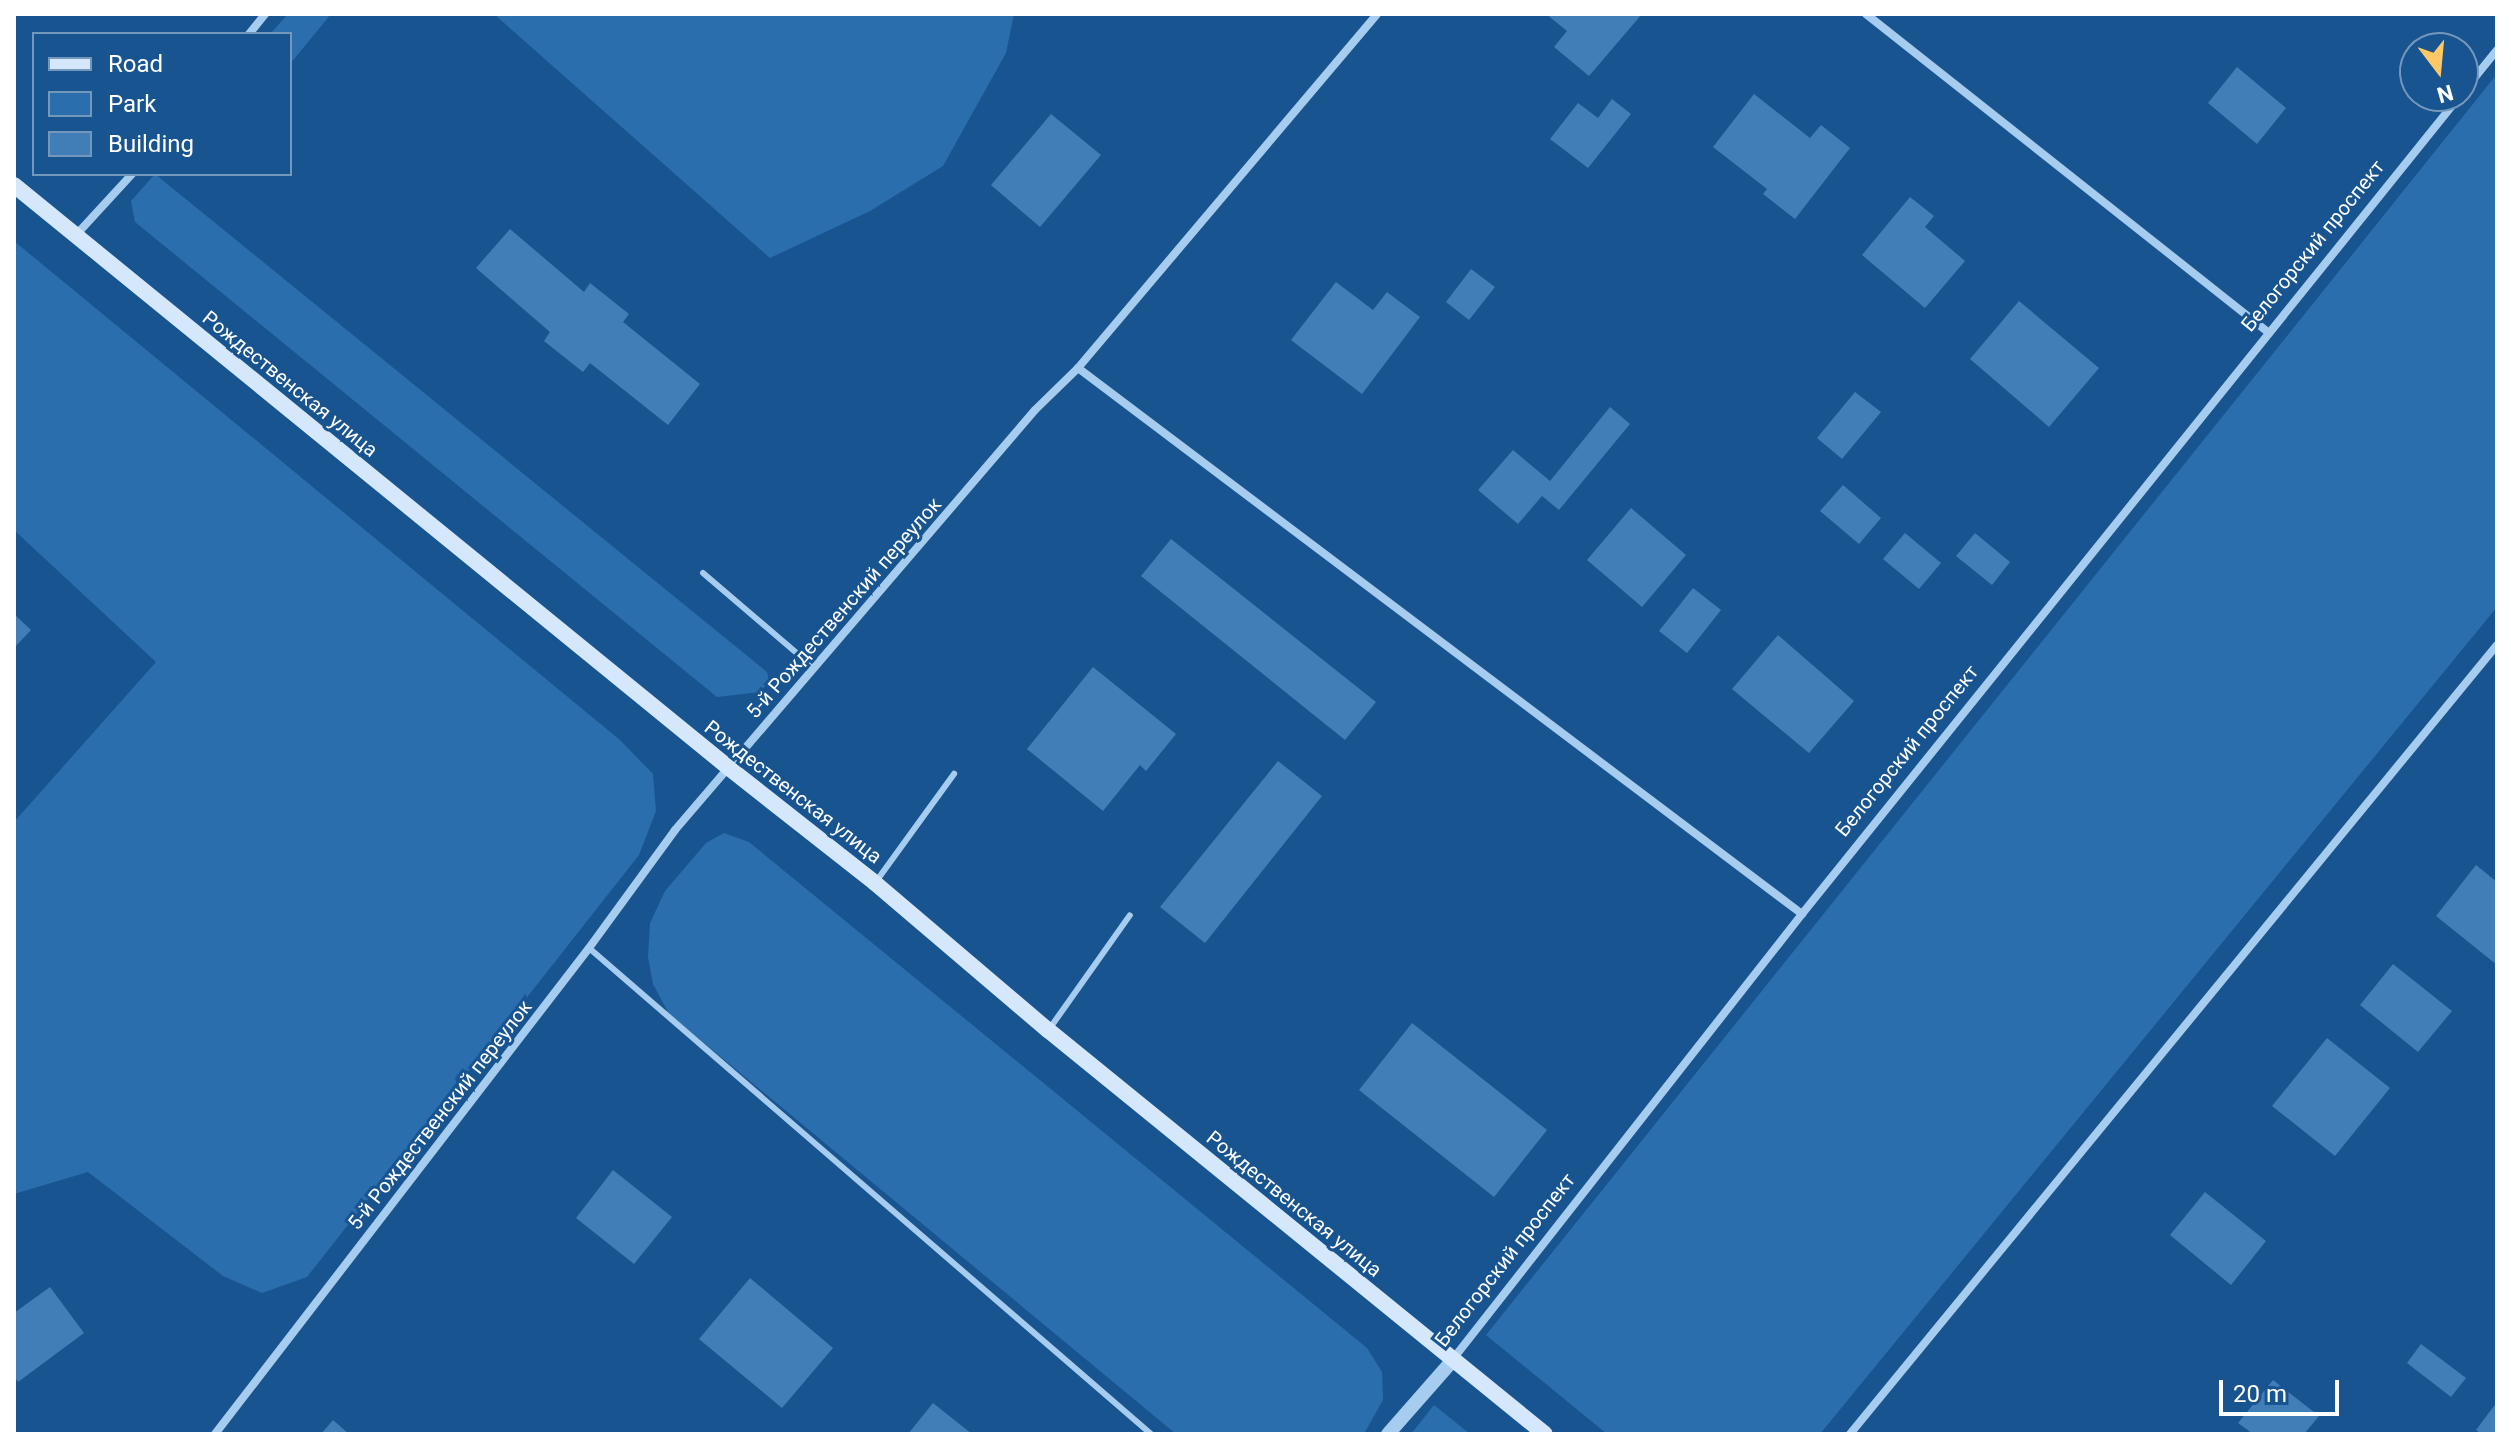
<!DOCTYPE html>
<html>
<head>
<meta charset="utf-8">
<style>
  body { margin:0 }
  #map { position:relative; width:2511px; height:1448px; overflow:hidden; background:#185490; font-family:Roboto,sans-serif }
  div>[style] { position:absolute }
  .green>* { inset:0; background:#2b6eae }
  .building>* { inset:0; background:#417eb8 }
  .service>* { height:6px; margin:-3px; padding:0 3px; transform-origin:3px; border-radius:3px; background:#a6ccef }
  .minor>* { height:8px; margin:-4px; padding:0 4px; transform-origin:4px; border-radius:4px; background:#a6ccef }
  .tertiary>* { height:14px; margin:-7px; padding:0 7px; transform-origin:7px; border-radius:7px; background:#a6ccef }
  .secondary>* { height:16px; margin:-8px; padding:0 8px; transform-origin:8px; border-radius:8px; background:#d4e7fb }
  span { translate:-50% -50%; white-space:nowrap; text-align:center; line-height:1.15; -webkit-text-stroke:6px #185490; paint-order:stroke }
  .street-label { font-size:20px; color:#fff }
  .frame { position:absolute; inset:0; border:16px solid #fff; pointer-events:none }
  .legend { position:absolute; left:32px; top:32px; width:260px; height:144px; box-sizing:border-box; background:#185490; border:2px solid #7498bc; margin:0; padding:10px 14px; list-style:none; font-size:24px; color:#fff }
  .legend li { display:flex; align-items:center; gap:16px; height:40px }
  .legend b { width:40px; border:2px solid #7498bc }
  .north { position:absolute; left:2399px; top:32px; width:80px; height:80px; box-sizing:border-box; background:#185490; border:2px solid #7498bc; border-radius:50%; rotate:164deg; font-size:22px; font-weight:700; line-height:32px; text-align:center; color:#fff }
  .north::after { content:''; display:block; margin:auto; width:28px; height:36px; background:#ffc864; clip-path:polygon(50% 0,100% 100%,50% 72%,0 100%) }
  .scale { position:absolute; left:2219px; top:1380px; width:120px; height:36px; box-sizing:border-box; border:4px solid #fff; border-top:0; padding-left:10px; font-size:24px; line-height:28px; white-space:nowrap; color:#fff; -webkit-text-stroke:6px #185490; paint-order:stroke }
</style>
</head>
<body>
<div id="map">
  <div class="green">
    <i style="clip-path:polygon(288px 14px,331px 14px,290px 64px,290px 34px,270px 34px)"></i>
    <i style="clip-path:polygon(494px 14px,1014px 14px,1006px 53px,943px 166px,870px 211px,770px 258px)"></i>
    <i style="clip-path:polygon(2497px 74px,2497px 607px,1820px 1434px,1607px 1434px,1486px 1335px)"></i>
    <i style="clip-path:polygon(155px 174px,767px 672px,769px 681px,760px 692px,717px 697px,135px 222px,131px 201px)"></i>
    <i style="clip-path:polygon(14px 241px,620px 740px,653px 774px,656px 811px,639px 855px,307px 1277px,262px 1293px,223px 1276px,88px 1172px,14px 1194px,14px 822px,156px 662px,14px 530px)"></i>
    <i style="clip-path:polygon(724px 833px,749px 842px,1367px 1348px,1382px 1372px,1383px 1400px,1364px 1434px,1176px 1434px,669px 1014px,653px 984px,648px 957px,650px 923px,665px 891px,706px 843px)"></i>
    <i style="clip-path:polygon(1434px 1405px,1470px 1434px,1411px 1434px)"></i>
  </div>
  <div class="building">
    <i style="clip-path:polygon(1546px 14px,1642px 14px,1589px 76px,1554px 47px,1567px 31px)"></i>
    <i style="clip-path:polygon(2237px 67px,2286px 108px,2257px 144px,2208px 103px)"></i>
    <i style="clip-path:polygon(1754px 94px,1810px 138px,1821px 125px,1850px 148px,1795px 219px,1763px 194px,1767px 189px,1713px 147px)"></i>
    <i style="clip-path:polygon(1612px 99px,1631px 114px,1588px 168px,1550px 139px,1578px 103px,1598px 118px)"></i>
    <i style="clip-path:polygon(1051px 114px,1101px 155px,1040px 227px,991px 185px)"></i>
    <i style="clip-path:polygon(1910px 197px,1934px 216px,1925px 227px,1965px 261px,1925px 308px,1862px 255px)"></i>
    <i style="clip-path:polygon(510px 229px,584px 292px,590px 283px,629px 314px,623px 322px,700px 384px,668px 425px,590px 363px,583px 372px,544px 341px,550px 332px,476px 268px)"></i>
    <i style="clip-path:polygon(1471px 269px,1495px 287px,1469px 320px,1446px 302px)"></i>
    <i style="clip-path:polygon(1336px 282px,1373px 310px,1387px 292px,1420px 317px,1362px 394px,1291px 340px)"></i>
    <i style="clip-path:polygon(2019px 301px,2099px 368px,2049px 427px,1970px 359px)"></i>
    <i style="clip-path:polygon(1855px 392px,1881px 412px,1842px 459px,1817px 438px)"></i>
    <i style="clip-path:polygon(1610px 407px,1630px 424px,1559px 510px,1542px 496px,1518px 524px,1478px 490px,1513px 450px,1550px 481px)"></i>
    <i style="clip-path:polygon(1843px 485px,1881px 518px,1859px 544px,1820px 511px)"></i>
    <i style="clip-path:polygon(1631px 508px,1686px 555px,1642px 607px,1587px 560px)"></i>
    <i style="clip-path:polygon(1905px 533px,1941px 563px,1919px 589px,1883px 559px)"></i>
    <i style="clip-path:polygon(1975px 533px,2010px 562px,1992px 585px,1956px 556px)"></i>
    <i style="clip-path:polygon(1171px 539px,1376px 702px,1345px 740px,1141px 576px)"></i>
    <i style="clip-path:polygon(1693px 588px,1721px 610px,1687px 653px,1659px 631px)"></i>
    <i style="clip-path:polygon(14px 614px,31px 630px,14px 648px)"></i>
    <i style="clip-path:polygon(1778px 635px,1854px 701px,1809px 753px,1732px 689px)"></i>
    <i style="clip-path:polygon(1093px 667px,1176px 734px,1146px 771px,1140px 765px,1103px 811px,1027px 749px)"></i>
    <i style="clip-path:polygon(1278px 761px,1322px 796px,1205px 943px,1160px 907px)"></i>
    <i style="clip-path:polygon(2476px 865px,2497px 882px,2497px 965px,2436px 916px)"></i>
    <i style="clip-path:polygon(2393px 964px,2452px 1011px,2418px 1052px,2360px 1005px)"></i>
    <i style="clip-path:polygon(1412px 1023px,1547px 1130px,1494px 1197px,1359px 1090px)"></i>
    <i style="clip-path:polygon(2327px 1038px,2390px 1088px,2335px 1156px,2272px 1106px)"></i>
    <i style="clip-path:polygon(613px 1170px,672px 1217px,634px 1264px,576px 1218px)"></i>
    <i style="clip-path:polygon(2205px 1192px,2266px 1241px,2231px 1285px,2170px 1235px)"></i>
    <i style="clip-path:polygon(750px 1278px,833px 1348px,782px 1408px,699px 1339px)"></i>
    <i style="clip-path:polygon(50px 1287px,84px 1333px,18px 1382px,14px 1376px,14px 1313px)"></i>
    <i style="clip-path:polygon(2421px 1344px,2466px 1378px,2451px 1397px,2407px 1363px)"></i>
    <i style="clip-path:polygon(2273px 1380px,2319px 1416px,2304px 1434px,2253px 1434px,2238px 1423px)"></i>
    <i style="clip-path:polygon(2497px 1402px,2497px 1434px,2481px 1434px,2476px 1430px)"></i>
    <i style="clip-path:polygon(933px 1403px,972px 1434px,908px 1434px)"></i>
    <i style="clip-path:polygon(333px 1420px,349px 1434px,321px 1434px)"></i>
  </div>
  <div class="service">
    <i style="left:703px;top:573px;width:145px;rotate:40.5deg"></i>
    <i style="left:875px;top:883px;width:135px;rotate:-54.1deg"></i>
    <i style="left:589px;top:948px;width:743px;rotate:40.85deg"></i>
    <i style="left:1050px;top:1028px;width:138px;rotate:-54.7deg"></i>
  </div>
  <div class="minor">
    <i style="left:1866px;top:14px;width:513px;rotate:38.35deg"></i>
    <i style="left:249px;top:34px;width:26px;rotate:-51deg"></i>
    <i style="left:2463px;top:92px;width:54px;rotate:-51deg"></i>
    <i style="left:76px;top:235px;width:83px;rotate:-47.4deg"></i>
    <i style="left:1078px;top:368px;width:907px;rotate:37.02deg"></i>
    <i style="left:1453px;top:1359px;width:566px;rotate:-51.89deg"></i>
    <i style="left:1802px;top:914px;width:1050px;rotate:-51.19deg"></i>
    <i style="left:215px;top:1434px;width:613px;rotate:-52.42deg"></i>
    <i style="left:589px;top:948px;width:146px;rotate:-53.9deg"></i>
    <i style="left:675px;top:830px;width:553px;rotate:-49.4deg"></i>
    <i style="left:1035px;top:410px;width:60px;rotate:-44.3deg"></i>
    <i style="left:1078px;top:368px;width:463px;rotate:-49.8deg"></i>
    <i style="left:1850px;top:1434px;width:1020px;rotate:-50.65deg"></i>
  </div>
  <div class="tertiary">
    <i style="left:1388px;top:1434px;width:98px;rotate:-48.7deg"></i>
  </div>
  <div class="secondary">
    <i style="left:14px;top:185px;width:923px;rotate:39.19deg"></i>
    <i style="left:729px;top:768px;width:186px;rotate:38.2deg"></i>
    <i style="left:875px;top:883px;width:227px;rotate:40.4deg"></i>
    <i style="left:1048px;top:1030px;width:640px;rotate:39.11deg"></i>
  </div>
  <div class="street-label">
    <span style="left:2313px;top:246px;rotate:-51deg">Белогорский проспект</span>
    <span style="left:290px;top:384px;rotate:39deg">Рождественская улица</span>
    <span style="left:844px;top:608px;rotate:-49deg">5-й Рождественский переулок</span>
    <span style="left:1907px;top:751px;rotate:-51deg">Белогорский проспект</span>
    <span style="left:793px;top:792px;rotate:38deg">Рождественская улица</span>
    <span style="left:440px;top:1115px;rotate:-52deg">5-й Рождественский переулок</span>
    <span style="left:1294px;top:1204px;rotate:39deg">Рождественская улица</span>
    <span style="left:1505px;top:1260px;rotate:-52deg">Белогорский проспект</span>
  </div>
  <div class="frame"></div>
  <ul class="legend">
  <li><b style="height:10px;background:#d4e7fb"></b>Road</li>
  <li><b style="height:22px;background:#2b6eae"></b>Park</li>
  <li><b style="height:22px;background:#417eb8"></b>Building</li>
  </ul>
  <div class="north">N</div>
  <div class="scale">20 m</div>
</div>
</body>
</html>
